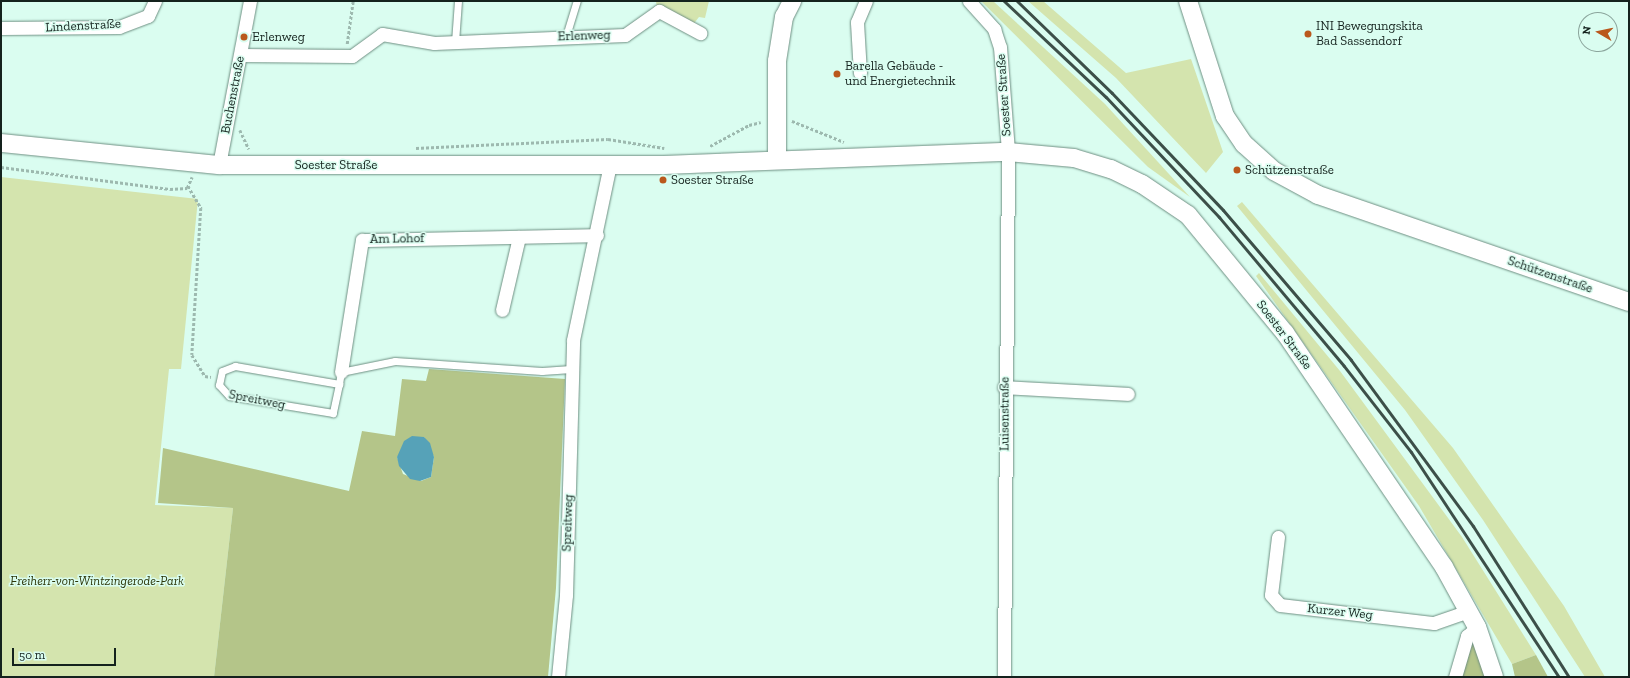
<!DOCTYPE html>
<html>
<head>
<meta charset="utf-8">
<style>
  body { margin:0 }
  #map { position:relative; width:1630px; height:678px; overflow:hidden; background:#dafdf0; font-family:"Zilla Slab",serif }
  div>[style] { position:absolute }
  .green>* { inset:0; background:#d4e4ae }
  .forest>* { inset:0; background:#b4c589 }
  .water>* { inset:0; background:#56a2b8 }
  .path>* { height:2.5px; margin-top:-1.25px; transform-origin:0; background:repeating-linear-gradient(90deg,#9db9af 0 3px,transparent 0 5px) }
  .roads { filter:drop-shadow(0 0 1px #6e8f82) drop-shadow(0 0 1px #6e8f82) }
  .lane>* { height:7px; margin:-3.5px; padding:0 3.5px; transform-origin:3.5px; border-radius:3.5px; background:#fff }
  .street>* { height:13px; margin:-6.5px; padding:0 6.5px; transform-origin:6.5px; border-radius:6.5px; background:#fff }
  .secondary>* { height:18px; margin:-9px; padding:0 9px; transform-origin:9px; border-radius:9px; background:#fff }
  .rail>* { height:3px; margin:-1.5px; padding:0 1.5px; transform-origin:1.5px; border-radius:1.5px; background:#3c4f48 }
  .dots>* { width:11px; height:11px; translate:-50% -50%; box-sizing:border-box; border:2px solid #dafdf0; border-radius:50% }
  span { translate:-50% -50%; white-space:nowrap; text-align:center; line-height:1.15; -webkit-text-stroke:3px #dafdf0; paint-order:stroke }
  .street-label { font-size:13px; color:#14221d }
  .poi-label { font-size:13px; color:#14221d }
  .left { translate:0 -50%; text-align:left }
  .park-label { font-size:13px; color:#2d3608; font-style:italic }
  .frame { position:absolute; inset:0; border:2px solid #14221d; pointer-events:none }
  .north { position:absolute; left:1578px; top:12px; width:40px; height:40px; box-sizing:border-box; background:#dafdf0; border:1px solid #8ba59c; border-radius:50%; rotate:279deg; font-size:11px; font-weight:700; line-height:16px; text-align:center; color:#14221d }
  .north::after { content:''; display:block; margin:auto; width:14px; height:18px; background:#ba581c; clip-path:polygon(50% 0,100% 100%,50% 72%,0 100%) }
  .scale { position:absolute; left:12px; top:648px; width:104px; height:18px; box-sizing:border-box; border:2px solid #14221d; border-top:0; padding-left:5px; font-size:12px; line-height:14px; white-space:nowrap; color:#14221d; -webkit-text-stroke:3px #dafdf0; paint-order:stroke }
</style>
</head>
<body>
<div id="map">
  <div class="green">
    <i style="clip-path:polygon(709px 1px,705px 18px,699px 17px,692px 26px,657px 7px,656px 2px)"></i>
    <i style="clip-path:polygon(981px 1px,993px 1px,1105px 104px,1190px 197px,1148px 167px)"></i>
    <i style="clip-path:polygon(1028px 1px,1043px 1px,1126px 73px,1191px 59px,1223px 152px,1206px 173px,1116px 78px)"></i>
    <i style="clip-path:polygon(1px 177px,198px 199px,181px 369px,169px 369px,155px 505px,233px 508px,214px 677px,1px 677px)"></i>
    <i style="clip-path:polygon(1242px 202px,1453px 448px,1564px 606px,1605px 677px,1585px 677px,1483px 520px,1405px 410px,1237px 206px)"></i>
    <i style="clip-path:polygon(1259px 273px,1340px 371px,1462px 537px,1536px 655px,1512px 664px,1419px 506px,1256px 276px)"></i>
  </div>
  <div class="forest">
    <i style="clip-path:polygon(evenodd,429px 369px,565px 379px,556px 588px,548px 677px,214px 677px,233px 508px,158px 503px,163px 448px,349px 491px,362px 431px,395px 436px,402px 379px,426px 381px,429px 369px,424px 437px,434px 457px,431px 477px,421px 481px,403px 474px,397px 457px,424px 437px)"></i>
    <i style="clip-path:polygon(1474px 638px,1488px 677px,1462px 677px)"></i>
    <i style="clip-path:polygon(1536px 655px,1548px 677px,1515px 677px,1512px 664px)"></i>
  </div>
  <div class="water">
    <i style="clip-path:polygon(412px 436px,424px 437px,430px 443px,434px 457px,431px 477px,420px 481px,410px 479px,399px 466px,397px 457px,404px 441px)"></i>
  </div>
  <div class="path">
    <i style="left:347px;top:44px;width:43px;rotate:-82.1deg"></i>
    <i style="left:792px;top:121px;width:56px;rotate:22deg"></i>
    <i style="left:240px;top:130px;width:21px;rotate:65deg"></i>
    <i style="left:710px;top:146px;width:44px;rotate:-28.3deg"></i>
    <i style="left:749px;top:125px;width:12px;rotate:-14deg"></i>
    <i style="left:416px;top:148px;width:192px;rotate:-2.7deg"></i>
    <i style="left:608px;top:139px;width:57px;rotate:9.1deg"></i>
    <i style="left:1px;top:167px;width:170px;rotate:7.4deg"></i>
    <i style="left:170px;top:189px;width:17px;rotate:-3deg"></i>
    <i style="left:187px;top:188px;width:12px;rotate:-66deg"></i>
    <i style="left:188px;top:186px;width:26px;rotate:59deg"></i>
    <i style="left:201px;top:208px;width:147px;rotate:93.5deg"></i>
    <i style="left:192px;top:355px;width:25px;rotate:58deg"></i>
    <i style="left:205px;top:376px;width:6px;rotate:9deg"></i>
  </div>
  <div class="roads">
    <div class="lane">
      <i style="left:566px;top:36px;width:37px;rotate:-73deg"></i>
      <i style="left:455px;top:42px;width:41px;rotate:-85.8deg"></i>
      <i style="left:339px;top:384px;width:30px;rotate:102deg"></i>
      <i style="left:333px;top:413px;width:105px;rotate:-170.7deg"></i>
      <i style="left:229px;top:396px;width:15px;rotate:-132deg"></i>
      <i style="left:219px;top:385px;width:14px;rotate:-78deg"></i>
      <i style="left:222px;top:371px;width:14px;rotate:-21deg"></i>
      <i style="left:235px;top:366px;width:106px;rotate:9.8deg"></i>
      <i style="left:339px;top:384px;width:12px;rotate:-81deg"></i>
      <i style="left:341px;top:372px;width:55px;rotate:-11.5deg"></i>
      <i style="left:395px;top:361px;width:147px;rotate:3.9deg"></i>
      <i style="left:542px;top:371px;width:29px;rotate:-4deg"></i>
    </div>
    <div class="street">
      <i style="left:969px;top:1px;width:38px;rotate:48deg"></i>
      <i style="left:994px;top:29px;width:19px;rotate:72deg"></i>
      <i style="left:1000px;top:47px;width:105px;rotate:85.6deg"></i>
      <i style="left:1008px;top:152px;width:525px;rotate:90.44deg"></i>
      <i style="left:1px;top:28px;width:118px;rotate:-0.5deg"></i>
      <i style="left:119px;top:27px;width:31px;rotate:-21deg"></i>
      <i style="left:148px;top:16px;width:17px;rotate:-65deg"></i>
      <i style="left:241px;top:55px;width:111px;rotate:0.5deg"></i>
      <i style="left:352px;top:56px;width:37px;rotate:-36deg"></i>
      <i style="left:382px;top:34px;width:53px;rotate:9.8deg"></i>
      <i style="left:434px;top:43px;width:191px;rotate:-2.4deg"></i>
      <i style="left:625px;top:35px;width:42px;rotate:-35.2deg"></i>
      <i style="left:659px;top:11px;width:47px;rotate:28.2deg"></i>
      <i style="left:860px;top:73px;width:51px;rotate:-93.4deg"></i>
      <i style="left:857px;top:22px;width:23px;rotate:-67deg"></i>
      <i style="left:219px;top:165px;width:167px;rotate:-79.3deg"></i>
      <i style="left:502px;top:310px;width:75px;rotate:-76.9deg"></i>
      <i style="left:341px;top:372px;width:134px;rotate:-81deg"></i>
      <i style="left:362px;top:240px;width:235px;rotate:-1.2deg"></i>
      <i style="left:1004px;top:387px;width:124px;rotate:3.2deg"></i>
      <i style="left:1278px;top:537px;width:58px;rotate:96.9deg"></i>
      <i style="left:1271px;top:595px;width:13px;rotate:48deg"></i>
      <i style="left:1280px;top:605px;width:155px;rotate:6.7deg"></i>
      <i style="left:1434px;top:623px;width:37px;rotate:-19deg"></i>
      <i style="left:558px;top:677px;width:82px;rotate:-84.4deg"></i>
      <i style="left:566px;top:595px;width:255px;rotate:-88.4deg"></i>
      <i style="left:573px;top:340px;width:179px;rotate:-78.1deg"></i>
      <i style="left:1455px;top:677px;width:43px;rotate:-73.7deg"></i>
      <i style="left:1467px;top:636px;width:13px;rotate:-42deg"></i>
    </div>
    <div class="secondary">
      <i style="left:1188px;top:1px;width:121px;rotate:72.2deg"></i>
      <i style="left:1225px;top:116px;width:34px;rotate:56deg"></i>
      <i style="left:1244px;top:144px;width:40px;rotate:42deg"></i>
      <i style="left:1274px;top:171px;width:50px;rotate:28.6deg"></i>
      <i style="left:1318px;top:195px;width:329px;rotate:19deg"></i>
      <i style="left:1px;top:143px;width:219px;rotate:5.8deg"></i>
      <i style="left:219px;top:165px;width:445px"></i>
      <i style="left:664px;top:165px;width:344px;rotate:-2.2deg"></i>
      <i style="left:1008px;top:152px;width:66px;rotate:5.2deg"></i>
      <i style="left:1074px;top:158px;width:39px;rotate:17deg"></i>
      <i style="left:1111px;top:169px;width:34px;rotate:26deg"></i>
      <i style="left:1142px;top:184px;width:55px;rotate:34deg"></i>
      <i style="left:1188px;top:215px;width:153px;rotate:50.6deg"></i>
      <i style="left:1285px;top:333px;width:283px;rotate:55.8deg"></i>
      <i style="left:1444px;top:567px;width:68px;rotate:61.2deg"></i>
      <i style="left:1477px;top:627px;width:53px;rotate:71.2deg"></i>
      <i style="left:777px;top:159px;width:98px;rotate:-90deg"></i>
      <i style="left:777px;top:61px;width:45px;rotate:-81deg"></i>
      <i style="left:784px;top:17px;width:18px;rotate:-63deg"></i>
    </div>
  </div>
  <div class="rail">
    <i style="left:1004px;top:1px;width:140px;rotate:43.3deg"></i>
    <i style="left:1106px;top:97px;width:165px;rotate:46.7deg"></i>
    <i style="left:1219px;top:217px;width:194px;rotate:50deg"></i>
    <i style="left:1344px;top:366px;width:109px;rotate:52.1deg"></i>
    <i style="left:1411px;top:452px;width:269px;rotate:56.7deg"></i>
    <i style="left:1017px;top:1px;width:132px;rotate:44.1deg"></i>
    <i style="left:1112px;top:93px;width:161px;rotate:46.5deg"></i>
    <i style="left:1223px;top:210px;width:197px;rotate:49.5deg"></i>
    <i style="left:1351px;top:360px;width:206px;rotate:53.7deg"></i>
    <i style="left:1473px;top:526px;width:179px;rotate:57.6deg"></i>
  </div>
  <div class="dots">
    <i style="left:1308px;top:34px;background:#ba581c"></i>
    <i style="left:244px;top:37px;background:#ba581c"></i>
    <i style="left:837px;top:74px;background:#ba581c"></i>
    <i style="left:1237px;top:170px;background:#ba581c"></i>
    <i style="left:663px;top:180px;background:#ba581c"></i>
  </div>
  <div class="street-label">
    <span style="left:83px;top:26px;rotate:-3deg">Lindenstraße</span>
    <span style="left:584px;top:36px;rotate:-2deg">Erlenweg</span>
    <span style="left:233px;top:95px;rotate:-79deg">Buchenstraße</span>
    <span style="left:1004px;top:95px;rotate:-94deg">Soester Straße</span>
    <span style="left:336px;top:165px">Soester Straße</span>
    <span style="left:397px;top:239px;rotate:-1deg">Am Lohof</span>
    <span style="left:1550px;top:275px;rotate:19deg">Schützenstraße</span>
    <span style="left:1284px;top:335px;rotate:53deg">Soester Straße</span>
    <span style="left:257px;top:400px;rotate:11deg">Spreitweg</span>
    <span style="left:1005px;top:414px;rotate:-90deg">Luisenstraße</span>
    <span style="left:568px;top:523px;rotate:-88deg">Spreitweg</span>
    <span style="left:1340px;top:612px;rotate:6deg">Kurzer Weg</span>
  </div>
  <div class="poi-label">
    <span class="left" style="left:1316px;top:34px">INI Bewegungskita<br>Bad Sassendorf</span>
    <span class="left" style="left:252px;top:37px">Erlenweg</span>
    <span class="left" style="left:845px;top:74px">Barella Gebäude -<br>und Energietechnik</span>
    <span class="left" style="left:1245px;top:170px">Schützenstraße</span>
    <span class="left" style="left:671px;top:180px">Soester Straße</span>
  </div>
  <div class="park-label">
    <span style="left:97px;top:581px">Freiherr-von-Wintzingerode-Park</span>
  </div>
  <div class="frame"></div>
  <div class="north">N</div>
  <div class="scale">50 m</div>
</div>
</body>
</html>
